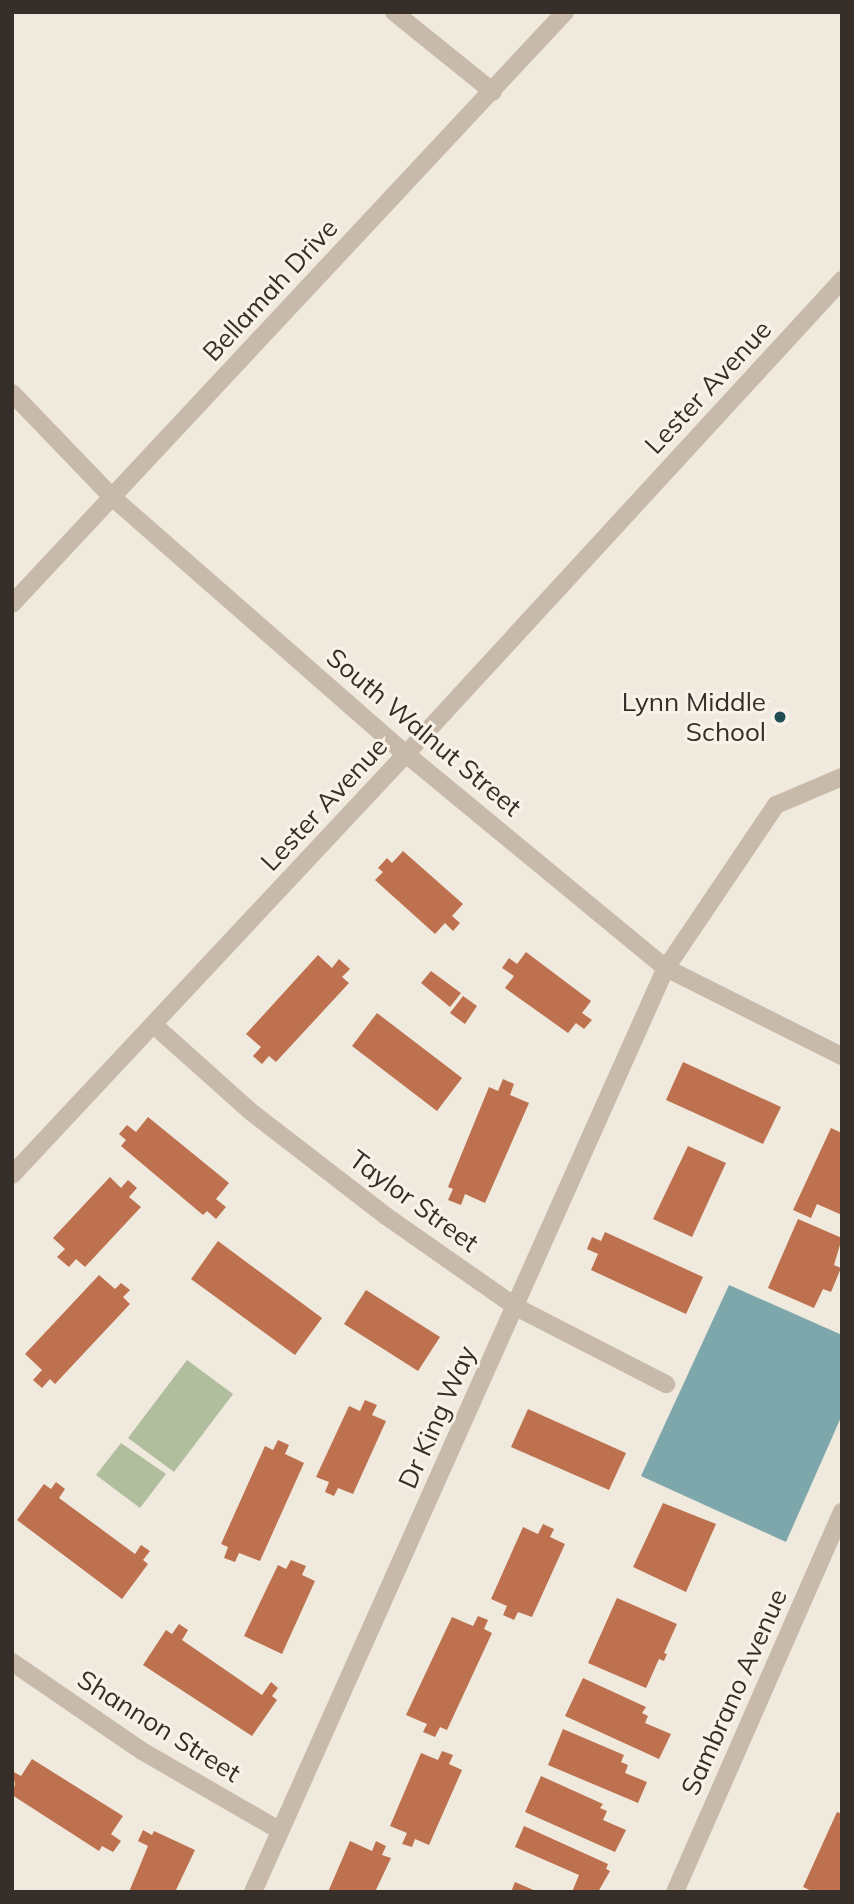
<!DOCTYPE html>
<html>
<head>
<meta charset="utf-8">
<style>
  body { margin:0 }
  #map { position:relative; width:854px; height:1904px; overflow:hidden; background:#f0e9dd; font-family:Mulish,sans-serif }
  div>[style] { position:absolute }
  .green>* { inset:0; background:#b1be9e }
  .water>* { inset:0; background:#7ea7ab }
  .building>* { inset:0; background:#bd714f }
  .service>* { height:18px; margin:-9px; padding:0 9px; transform-origin:9px; border-radius:9px; background:#c8baaa }
  .minor>* { height:18px; margin:-9px; padding:0 9px; transform-origin:9px; border-radius:9px; background:#c8baaa }
  .tertiary>* { height:18px; margin:-9px; padding:0 9px; transform-origin:9px; border-radius:9px; background:#c8baaa }
  .dots>* { width:19px; height:19px; translate:-50% -50%; box-sizing:border-box; border:4px solid #f8f2e9; border-radius:50% }
  span { translate:-50% -50%; white-space:nowrap; text-align:center; line-height:1.15; -webkit-text-stroke:6px #f8f2e9; paint-order:stroke }
  .street-label { font-size:26px; color:#362e29 }
  .poi-label { font-size:26px; color:#362e29 }
  .right { translate:-100% -50%; text-align:right }
  .frame { position:absolute; inset:0; border:14px solid #362e29; pointer-events:none }
</style>
</head>
<body>
<div id="map">
  <div class="green">
    <i style="clip-path:polygon(187px 1360px,233px 1394px,174px 1472px,128px 1438px)"></i>
    <i style="clip-path:polygon(121px 1443px,166px 1474px,140px 1508px,96px 1475px)"></i>
  </div>
  <div class="water">
    <i style="clip-path:polygon(729px 1285px,842px 1335px,842px 1415px,786px 1542px,641px 1476px)"></i>
  </div>
  <div class="building">
    <i style="clip-path:polygon(403px 851px,463px 904px,452px 916px,460px 923px,453px 931px,445px 923px,435px 934px,375px 880px,383px 872px,378px 868px,387px 858px,392px 863px)"></i>
    <i style="clip-path:polygon(526px 952px,591px 1001px,582px 1013px,592px 1020px,584px 1029px,576px 1023px,568px 1033px,505px 988px,514px 976px,502px 968px,509px 958px,517px 964px)"></i>
    <i style="clip-path:polygon(318px 955px,332px 968px,339px 959px,350px 969px,342px 977px,349px 983px,276px 1062px,269px 1056px,262px 1064px,253px 1056px,261px 1047px,246px 1034px)"></i>
    <i style="clip-path:polygon(431px 971px,461px 993px,450px 1007px,421px 983px)"></i>
    <i style="clip-path:polygon(463px 996px,477px 1006px,465px 1024px,450px 1013px)"></i>
    <i style="clip-path:polygon(377px 1013px,462px 1078px,437px 1111px,352px 1046px)"></i>
    <i style="clip-path:polygon(683px 1062px,781px 1107px,763px 1144px,666px 1100px)"></i>
    <i style="clip-path:polygon(503px 1079px,514px 1084px,510px 1095px,529px 1103px,485px 1203px,465px 1194px,461px 1205px,448px 1200px,453px 1189px,448px 1187px,489px 1087px,498px 1091px)"></i>
    <i style="clip-path:polygon(148px 1117px,229px 1183px,216px 1199px,226px 1207px,216px 1219px,207px 1211px,203px 1215px,121px 1146px,126px 1140px,119px 1134px,127px 1125px,136px 1132px)"></i>
    <i style="clip-path:polygon(831px 1128px,842px 1133px,842px 1215px,817px 1204px,811px 1218px,793px 1210px)"></i>
    <i style="clip-path:polygon(688px 1146px,726px 1163px,692px 1237px,653px 1219px)"></i>
    <i style="clip-path:polygon(110px 1177px,121px 1188px,128px 1180px,137px 1188px,129px 1197px,141px 1207px,85px 1267px,76px 1259px,69px 1267px,57px 1257px,65px 1249px,53px 1238px)"></i>
    <i style="clip-path:polygon(798px 1219px,842px 1238px,834px 1265px,841px 1268px,831px 1292px,823px 1289px,814px 1308px,768px 1288px)"></i>
    <i style="clip-path:polygon(605px 1232px,703px 1277px,686px 1314px,591px 1270px,598px 1254px,587px 1249px,592px 1237px,601px 1241px)"></i>
    <i style="clip-path:polygon(218px 1241px,322px 1318px,295px 1355px,191px 1279px)"></i>
    <i style="clip-path:polygon(99px 1275px,115px 1289px,121px 1283px,130px 1290px,123px 1297px,130px 1304px,55px 1384px,50px 1379px,42px 1388px,33px 1380px,42px 1370px,25px 1354px)"></i>
    <i style="clip-path:polygon(366px 1290px,440px 1337px,418px 1371px,344px 1324px)"></i>
    <i style="clip-path:polygon(365px 1400px,377px 1405px,372px 1415px,386px 1421px,353px 1494px,338px 1488px,334px 1496px,325px 1492px,329px 1482px,316px 1477px,349px 1406px,360px 1411px)"></i>
    <i style="clip-path:polygon(528px 1409px,626px 1453px,609px 1490px,511px 1447px)"></i>
    <i style="clip-path:polygon(278px 1440px,289px 1445px,285px 1454px,304px 1463px,260px 1561px,239px 1553px,235px 1562px,224px 1558px,228px 1547px,221px 1544px,265px 1446px,273px 1450px)"></i>
    <i style="clip-path:polygon(56px 1482px,65px 1489px,59px 1498px,135px 1554px,141px 1545px,150px 1551px,143px 1560px,148px 1564px,122px 1599px,17px 1520px,44px 1484px,51px 1489px)"></i>
    <i style="clip-path:polygon(663px 1503px,716px 1524px,686px 1592px,633px 1567px)"></i>
    <i style="clip-path:polygon(543px 1524px,554px 1529px,550px 1537px,565px 1544px,532px 1617px,518px 1612px,514px 1620px,503px 1615px,507px 1606px,491px 1599px,523px 1527px,538px 1534px)"></i>
    <i style="clip-path:polygon(291px 1560px,306px 1566px,302px 1575px,315px 1581px,282px 1654px,244px 1636px,278px 1565px,286px 1569px)"></i>
    <i style="clip-path:polygon(617px 1598px,677px 1624px,664px 1653px,667px 1654px,664px 1661px,659px 1659px,646px 1688px,588px 1663px)"></i>
    <i style="clip-path:polygon(478px 1616px,488px 1620px,484px 1629px,492px 1633px,447px 1730px,440px 1727px,435px 1737px,423px 1732px,427px 1724px,406px 1715px,452px 1617px,473px 1626px)"></i>
    <i style="clip-path:polygon(179px 1624px,188px 1630px,182px 1640px,262px 1695px,271px 1682px,278px 1688px,272px 1696px,277px 1700px,252px 1736px,143px 1665px,166px 1630px,172px 1634px)"></i>
    <i style="clip-path:polygon(583px 1678px,646px 1707px,642px 1713px,648px 1716px,645px 1723px,671px 1734px,659px 1759px,565px 1716px)"></i>
    <i style="clip-path:polygon(563px 1729px,624px 1755px,621px 1762px,628px 1765px,625px 1773px,647px 1782px,638px 1803px,548px 1765px)"></i>
    <i style="clip-path:polygon(442px 1751px,453px 1755px,449px 1764px,462px 1770px,429px 1845px,415px 1839px,412px 1847px,402px 1844px,407px 1833px,390px 1826px,421px 1753px,438px 1760px)"></i>
    <i style="clip-path:polygon(32px 1759px,123px 1816px,111px 1834px,121px 1841px,113px 1852px,102px 1846px,99px 1851px,12px 1795px,15px 1784px,12px 1771px,21px 1776px)"></i>
    <i style="clip-path:polygon(541px 1776px,603px 1804px,600px 1808px,607px 1811px,603px 1820px,626px 1830px,615px 1852px,525px 1812px)"></i>
    <i style="clip-path:polygon(837px 1812px,842px 1814px,842px 1892px,814px 1892px,803px 1887px)"></i>
    <i style="clip-path:polygon(524px 1826px,608px 1864px,606px 1869px,610px 1871px,598px 1892px,572px 1892px,579px 1875px,515px 1847px)"></i>
    <i style="clip-path:polygon(143px 1830px,152px 1835px,154px 1831px,195px 1850px,175px 1892px,129px 1892px,148px 1846px,138px 1841px)"></i>
    <i style="clip-path:polygon(350px 1841px,372px 1851px,376px 1841px,386px 1846px,382px 1855px,391px 1858px,375px 1892px,328px 1892px)"></i>
    <i style="clip-path:polygon(515px 1882px,538px 1892px,511px 1892px)"></i>
  </div>
  <div class="service">
    <i style="left:666px;top:968px;width:197px;rotate:-56deg"></i>
    <i style="left:776px;top:805px;width:72px;rotate:-23deg"></i>
  </div>
  <div class="minor">
    <i style="left:394px;top:12px;width:127px;rotate:38.9deg"></i>
    <i style="left:12px;top:604px;width:810px;rotate:-46.95deg"></i>
    <i style="left:155px;top:1026px;width:127px;rotate:41.8deg"></i>
    <i style="left:250px;top:1111px;width:172px;rotate:37.7deg"></i>
    <i style="left:386px;top:1216px;width:159px;rotate:35deg"></i>
    <i style="left:516px;top:1307px;width:169px;rotate:27.2deg"></i>
    <i style="left:12px;top:1175px;width:577px;rotate:-46.9deg"></i>
    <i style="left:406px;top:754px;width:644px;rotate:-47.39deg"></i>
    <i style="left:12px;top:1662px;width:158px;rotate:34.4deg"></i>
    <i style="left:142px;top:1751px;width:158px;rotate:30deg"></i>
    <i style="left:253px;top:1892px;width:1017px;rotate:-65.93deg"></i>
    <i style="left:675px;top:1892px;width:415px;rotate:-66.3deg"></i>
  </div>
  <div class="tertiary">
    <i style="left:12px;top:393px;width:144px;rotate:46.1deg"></i>
    <i style="left:112px;top:497px;width:390px;rotate:41.2deg"></i>
    <i style="left:406px;top:754px;width:337px;rotate:39.5deg"></i>
    <i style="left:666px;top:968px;width:197px;rotate:26.6deg"></i>
  </div>
  <div class="dots">
    <i style="left:780px;top:717px;background:#214d54"></i>
  </div>
  <div class="street-label">
    <span style="left:270px;top:290px;rotate:-47deg">Bellamah Drive</span>
    <span style="left:708px;top:387px;rotate:-47deg">Lester Avenue</span>
    <span style="left:424px;top:732px;rotate:40deg">South Walnut Street</span>
    <span style="left:324px;top:804px;rotate:-47deg">Lester Avenue</span>
    <span style="left:414px;top:1201px;rotate:36deg">Taylor Street</span>
    <span style="left:437px;top:1417px;rotate:-66deg">Dr King Way</span>
    <span style="left:734px;top:1692px;rotate:-66deg">Sambrano Avenue</span>
    <span style="left:159px;top:1726px;rotate:32deg">Shannon Street</span>
  </div>
  <div class="poi-label">
    <span class="right" style="left:766px;top:717px">Lynn Middle<br>School</span>
  </div>
  <div class="frame"></div>
</div>
</body>
</html>
